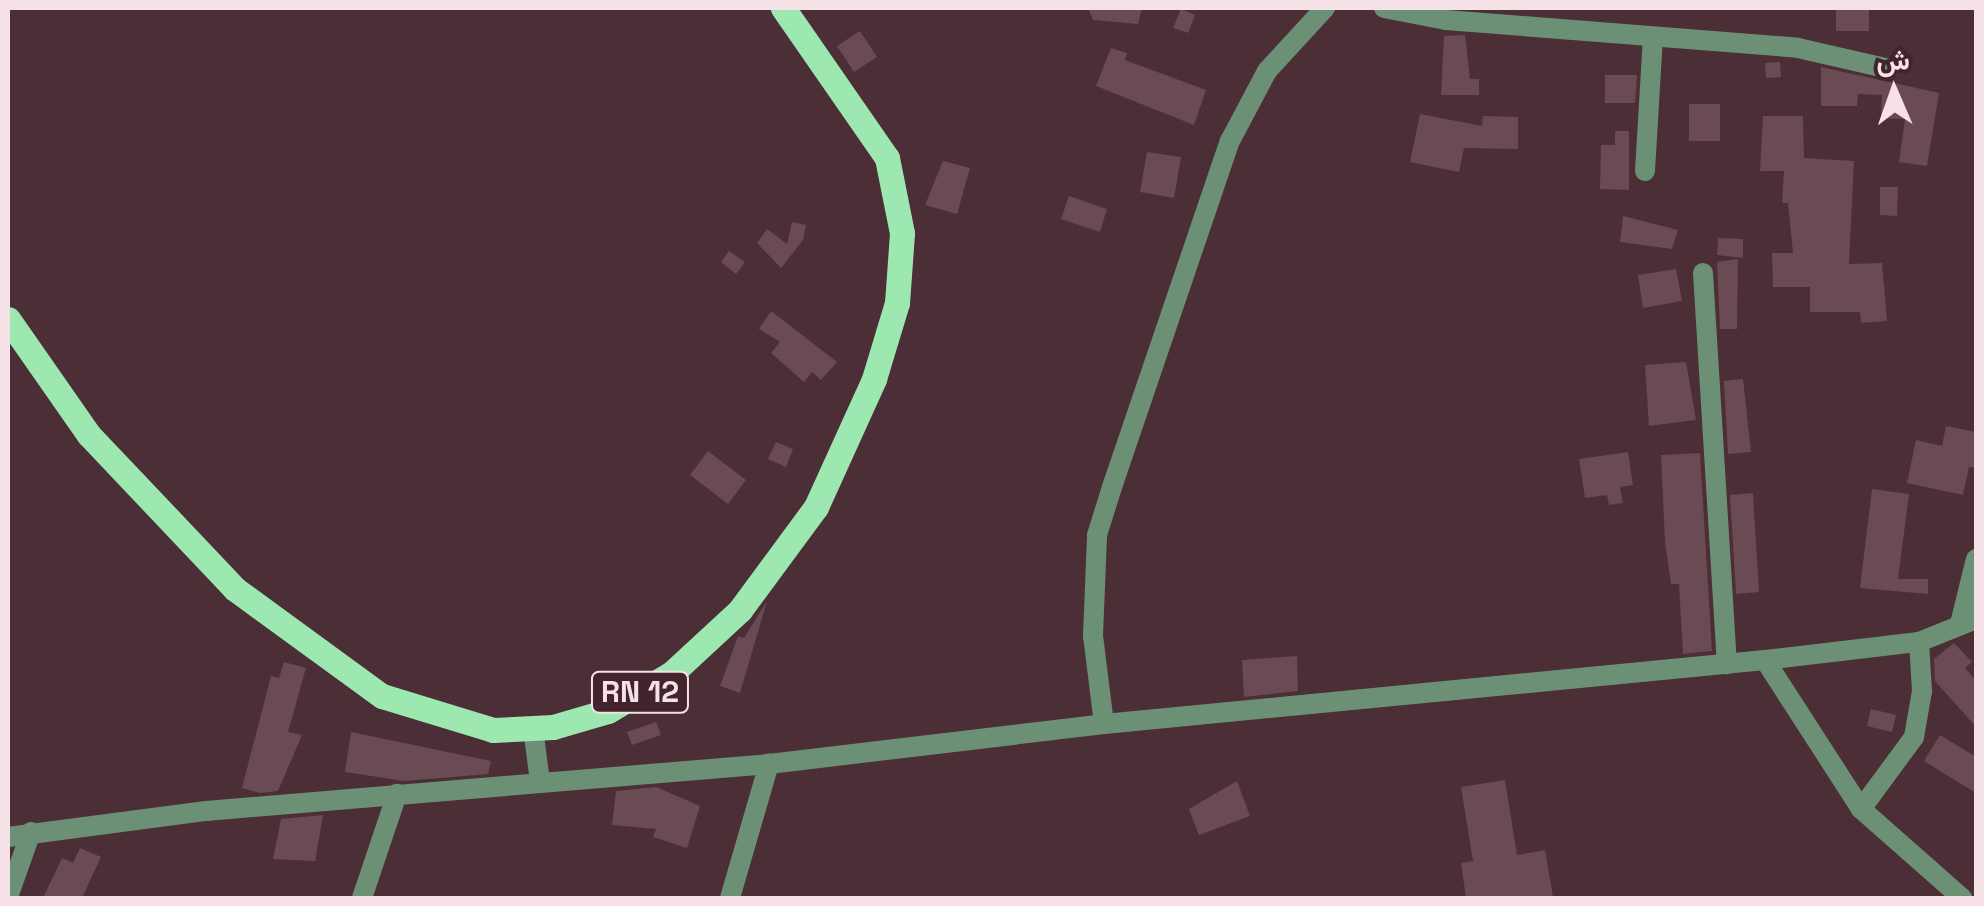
<!DOCTYPE html>
<html>
<head>
<meta charset="utf-8">
<style>
  body { margin:0 }
  #map { position:relative; width:1984px; height:906px; overflow:hidden; background:#4c2e36; font-family:"Space Grotesk",Vazirmatn,sans-serif }
  div>[style] { position:absolute }
  .building>* { inset:0; background:#6a4a53 }
  .street>* { height:20px; margin:-10px; padding:0 10px; transform-origin:10px; border-radius:10px; background:#6c9075 }
  .primary>* { height:25px; margin:-12.5px; padding:0 12.5px; transform-origin:12.5px; border-radius:12.5px; background:#9de8b1 }
  span { translate:-50% -50%; white-space:nowrap; text-align:center; line-height:1.15; -webkit-text-stroke:8px #41242c; paint-order:stroke }
  .shield-label span { padding:2px 8px; background:#41242c; border:2px solid; border-radius:8px; -webkit-text-stroke-width:0 }
  .shield-label { font-size:30px; color:#f5e1e6; font-weight:700 }
  .frame { position:absolute; inset:0; border:10px solid #f5e1e6; pointer-events:none }
  .north { position:absolute; left:1844px; top:40px; width:100px; height:100px; -webkit-text-stroke:8px #41242c; paint-order:stroke; rotate:358deg; font-size:28px; font-weight:700; line-height:40px; text-align:center; color:#f5e1e6 }
  .north::after { content:''; display:block; margin:auto; width:35px; height:45px; background:#f5e1e6; clip-path:polygon(50% 0,100% 100%,50% 72%,0 100%) }
</style>
</head>
<body>
<div id="map">
  <div class="building">
    <i style="clip-path:polygon(1088px 8px,1142px 8px,1138px 24px,1093px 20px)"></i>
    <i style="clip-path:polygon(1836px 8px,1869px 8px,1869px 31px,1836px 31px)"></i>
    <i style="clip-path:polygon(1181px 9px,1195px 15px,1188px 33px,1173px 28px)"></i>
    <i style="clip-path:polygon(860px 31px,877px 57px,854px 72px,837px 46px)"></i>
    <i style="clip-path:polygon(1465px 35px,1470px 79px,1479px 79px,1479px 95px,1441px 95px,1444px 36px)"></i>
    <i style="clip-path:polygon(1111px 48px,1127px 53px,1125px 60px,1206px 90px,1194px 125px,1096px 86px)"></i>
    <i style="clip-path:polygon(1780px 62px,1781px 77px,1766px 78px,1765px 63px)"></i>
    <i style="clip-path:polygon(1821px 67px,1939px 93px,1927px 166px,1899px 162px,1905px 119px,1881px 118px,1882px 95px,1858px 94px,1857px 106px,1821px 106px)"></i>
    <i style="clip-path:polygon(1605px 75px,1637px 75px,1635px 103px,1605px 103px)"></i>
    <i style="clip-path:polygon(1689px 104px,1720px 104px,1720px 141px,1689px 141px)"></i>
    <i style="clip-path:polygon(1420px 114px,1482px 126px,1483px 116px,1518px 117px,1518px 149px,1464px 148px,1459px 172px,1410px 162px)"></i>
    <i style="clip-path:polygon(1763px 116px,1803px 116px,1804px 158px,1854px 161px,1849px 264px,1882px 263px,1887px 321px,1861px 323px,1860px 312px,1810px 312px,1810px 287px,1773px 287px,1772px 253px,1793px 253px,1788px 203px,1782px 203px,1784px 171px,1760px 171px)"></i>
    <i style="clip-path:polygon(1615px 131px,1629px 131px,1629px 190px,1600px 189px,1601px 145px,1615px 145px)"></i>
    <i style="clip-path:polygon(1147px 152px,1181px 157px,1174px 198px,1140px 192px)"></i>
    <i style="clip-path:polygon(943px 161px,970px 168px,957px 214px,925px 205px)"></i>
    <i style="clip-path:polygon(1880px 187px,1898px 187px,1897px 216px,1880px 215px)"></i>
    <i style="clip-path:polygon(1069px 196px,1107px 209px,1100px 232px,1061px 219px)"></i>
    <i style="clip-path:polygon(1623px 216px,1678px 230px,1672px 249px,1620px 242px)"></i>
    <i style="clip-path:polygon(792px 222px,806px 225px,803px 240px,781px 268px,757px 243px,767px 229px,787px 244px)"></i>
    <i style="clip-path:polygon(1718px 238px,1743px 239px,1743px 258px,1717px 255px)"></i>
    <i style="clip-path:polygon(729px 251px,745px 262px,736px 274px,721px 262px)"></i>
    <i style="clip-path:polygon(1738px 259px,1737px 329px,1720px 329px,1717px 262px)"></i>
    <i style="clip-path:polygon(1676px 269px,1682px 301px,1643px 308px,1638px 275px)"></i>
    <i style="clip-path:polygon(771px 311px,837px 362px,821px 380px,812px 372px,804px 382px,771px 353px,780px 342px,759px 329px)"></i>
    <i style="clip-path:polygon(1686px 362px,1696px 420px,1649px 426px,1645px 365px)"></i>
    <i style="clip-path:polygon(1743px 379px,1751px 452px,1728px 454px,1724px 381px)"></i>
    <i style="clip-path:polygon(1946px 426px,1976px 432px,1976px 468px,1969px 467px,1963px 495px,1907px 483px,1916px 440px,1942px 446px)"></i>
    <i style="clip-path:polygon(776px 442px,793px 449px,786px 467px,768px 459px)"></i>
    <i style="clip-path:polygon(708px 451px,746px 480px,728px 504px,690px 475px)"></i>
    <i style="clip-path:polygon(1628px 452px,1633px 485px,1620px 487px,1623px 503px,1609px 505px,1607px 495px,1585px 498px,1579px 459px)"></i>
    <i style="clip-path:polygon(1700px 453px,1712px 651px,1683px 654px,1679px 584px,1671px 584px,1665px 542px,1661px 455px)"></i>
    <i style="clip-path:polygon(1872px 489px,1909px 494px,1898px 579px,1928px 579px,1928px 594px,1860px 588px)"></i>
    <i style="clip-path:polygon(1753px 493px,1759px 592px,1736px 594px,1730px 495px)"></i>
    <i style="clip-path:polygon(767px 601px,740px 693px,720px 686px,738px 636px,744px 638px)"></i>
    <i style="clip-path:polygon(1954px 643px,1972px 662px,1965px 668px,1976px 681px,1976px 727px,1935px 681px,1934px 659px)"></i>
    <i style="clip-path:polygon(1297px 656px,1298px 691px,1244px 697px,1242px 660px)"></i>
    <i style="clip-path:polygon(284px 662px,306px 668px,288px 732px,302px 735px,278px 791px,260px 793px,242px 788px,271px 676px,279px 678px)"></i>
    <i style="clip-path:polygon(1871px 709px,1896px 715px,1892px 732px,1867px 726px)"></i>
    <i style="clip-path:polygon(656px 722px,661px 735px,632px 745px,627px 732px)"></i>
    <i style="clip-path:polygon(351px 732px,491px 761px,488px 774px,404px 781px,345px 772px)"></i>
    <i style="clip-path:polygon(1940px 735px,1976px 757px,1976px 793px,1924px 761px)"></i>
    <i style="clip-path:polygon(1505px 780px,1517px 855px,1545px 850px,1553px 897px,1466px 898px,1461px 863px,1473px 861px,1461px 787px)"></i>
    <i style="clip-path:polygon(1237px 781px,1250px 816px,1199px 835px,1189px 809px)"></i>
    <i style="clip-path:polygon(656px 787px,700px 806px,687px 848px,653px 837px,656px 829px,612px 825px,616px 791px)"></i>
    <i style="clip-path:polygon(323px 815px,315px 861px,273px 859px,281px 819px)"></i>
    <i style="clip-path:polygon(80px 848px,101px 857px,82px 898px,43px 898px,62px 858px,73px 863px)"></i>
  </div>
  <div class="street">
    <i style="left:1384px;top:8px;width:63px;rotate:11deg"></i>
    <i style="left:1446px;top:20px;width:353px;rotate:4.5deg"></i>
    <i style="left:1798px;top:48px;width:94px;rotate:12.9deg"></i>
    <i style="left:1645px;top:171px;width:134px;rotate:-86.6deg"></i>
    <i style="left:1703px;top:273px;width:392px;rotate:86.5deg"></i>
    <i style="left:1960px;top:624px;width:67px;rotate:-76.2deg"></i>
    <i style="left:1765px;top:660px;width:177px;rotate:57.2deg"></i>
    <i style="left:1861px;top:809px;width:135px;rotate:41.4deg"></i>
    <i style="left:1104px;top:724px;width:89px;rotate:-97.1deg"></i>
    <i style="left:1093px;top:636px;width:101px;rotate:-87.7deg"></i>
    <i style="left:1097px;top:535px;width:50px;rotate:-72.6deg"></i>
    <i style="left:1112px;top:487px;width:366px;rotate:-71.2deg"></i>
    <i style="left:1230px;top:141px;width:79px;rotate:-62.1deg"></i>
    <i style="left:1267px;top:71px;width:86px;rotate:-47.4deg"></i>
    <i style="left:533px;top:728px;width:54px;rotate:82.6deg"></i>
    <i style="left:1861px;top:809px;width:89px;rotate:-53.6deg"></i>
    <i style="left:1914px;top:737px;width:47px;rotate:-80.1deg"></i>
    <i style="left:1922px;top:691px;width:49px;rotate:-93.5deg"></i>
    <i style="left:8px;top:837px;width:200px;rotate:-7.5deg"></i>
    <i style="left:206px;top:811px;width:565px;rotate:-4.77deg"></i>
    <i style="left:769px;top:764px;width:337px;rotate:-6.8deg"></i>
    <i style="left:1104px;top:724px;width:664px;rotate:-5.53deg"></i>
    <i style="left:1765px;top:660px;width:155px;rotate:-6.7deg"></i>
    <i style="left:1919px;top:642px;width:61px;rotate:-22deg"></i>
    <i style="left:8px;top:897px;width:69px;rotate:-70.5deg"></i>
    <i style="left:362px;top:898px;width:110px;rotate:-71.4deg"></i>
    <i style="left:730px;top:898px;width:140px;rotate:-73.8deg"></i>
  </div>
  <div class="primary">
    <i style="left:8px;top:319px;width:141px;rotate:55.1deg"></i>
    <i style="left:89px;top:435px;width:212px;rotate:46.5deg"></i>
    <i style="left:235px;top:589px;width:182px;rotate:36.1deg"></i>
    <i style="left:382px;top:696px;width:116px;rotate:17deg"></i>
    <i style="left:493px;top:730px;width:60px;rotate:-2.9deg"></i>
    <i style="left:553px;top:727px;width:57px;rotate:-16.2deg"></i>
    <i style="left:608px;top:711px;width:74px;rotate:-30.7deg"></i>
    <i style="left:672px;top:673px;width:93px;rotate:-42.8deg"></i>
    <i style="left:740px;top:610px;width:128px;rotate:-53.6deg"></i>
    <i style="left:816px;top:507px;width:141px;rotate:-65.6deg"></i>
    <i style="left:874px;top:379px;width:79px;rotate:-73.2deg"></i>
    <i style="left:897px;top:303px;width:70px;rotate:-85.9deg"></i>
    <i style="left:902px;top:233px;width:76px;rotate:-101.3deg"></i>
    <i style="left:887px;top:158px;width:183px;rotate:-124.7deg"></i>
  </div>
  <div class="shield-label">
    <span style="left:640px;top:692px">RN 12</span>
  </div>
  <div class="frame"></div>
  <div class="north">ش</div>
</div>
</body>
</html>
